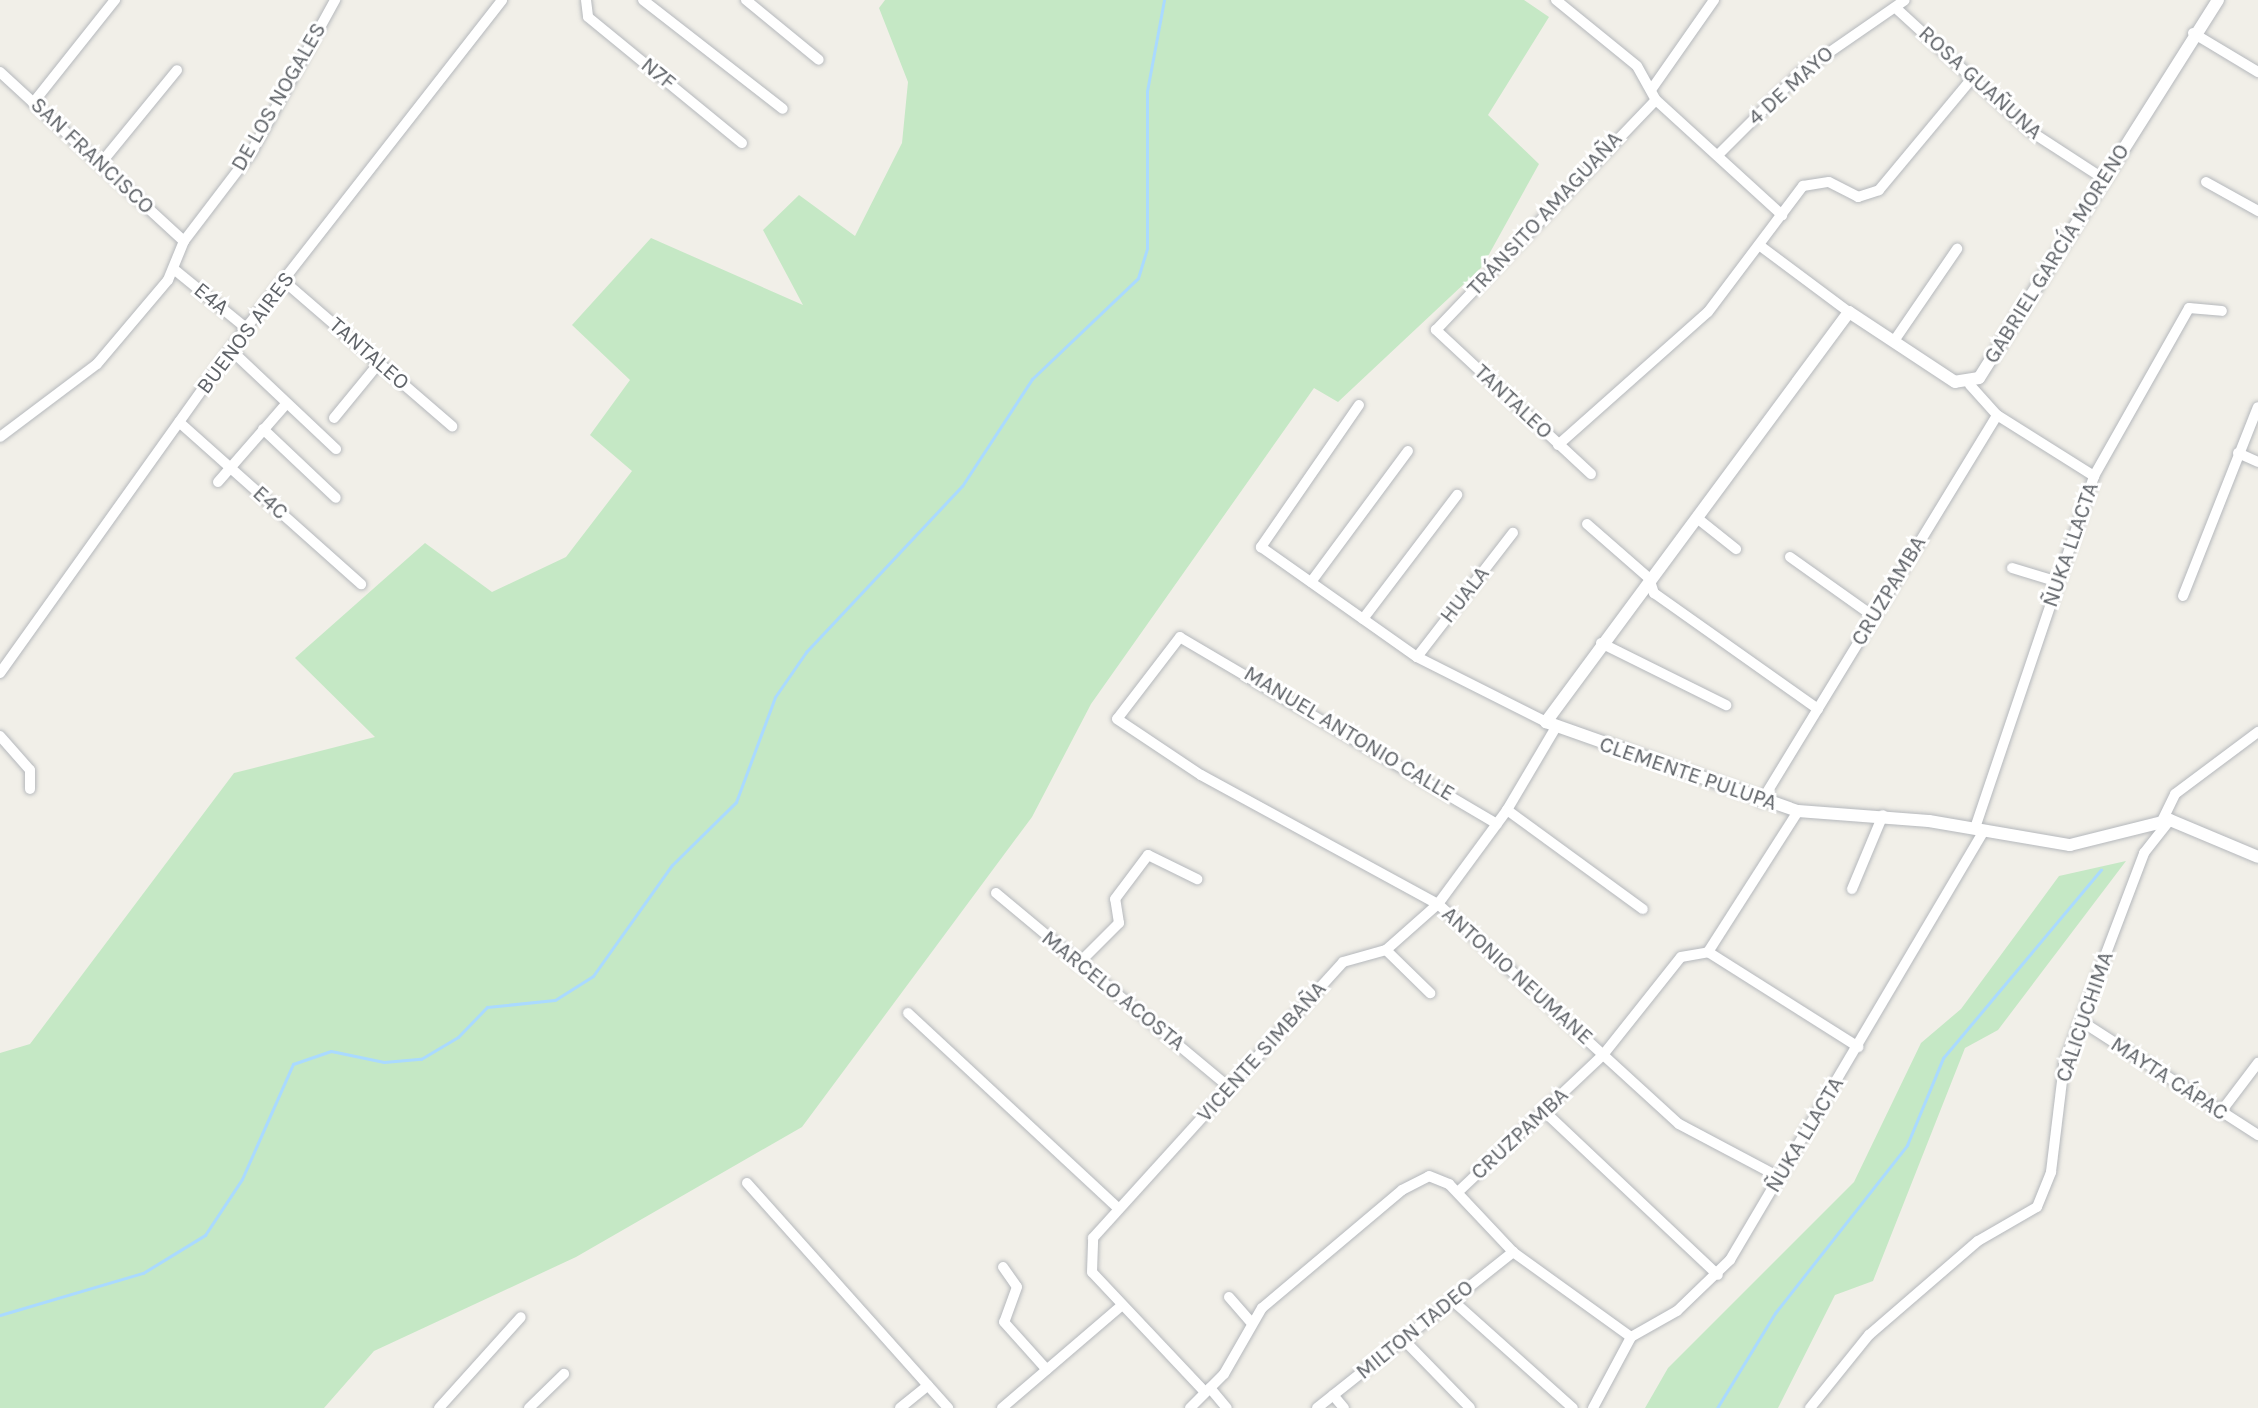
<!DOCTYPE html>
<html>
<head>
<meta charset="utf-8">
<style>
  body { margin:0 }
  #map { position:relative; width:2258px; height:1408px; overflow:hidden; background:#f1efe8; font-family:Karla,sans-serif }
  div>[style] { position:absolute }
  .green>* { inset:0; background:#c5e8c5 }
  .stream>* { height:3px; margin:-1.5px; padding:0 1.5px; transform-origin:1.5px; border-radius:1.5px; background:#aadaff }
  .roads { filter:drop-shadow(0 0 2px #b5b8bc) drop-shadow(0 0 2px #b5b8bc) }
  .minor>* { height:10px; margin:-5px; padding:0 5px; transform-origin:5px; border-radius:5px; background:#fff }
  .tertiary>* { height:12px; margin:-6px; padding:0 6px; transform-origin:6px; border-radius:6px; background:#fff }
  span { translate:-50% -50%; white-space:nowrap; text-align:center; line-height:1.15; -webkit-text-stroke:6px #fff; paint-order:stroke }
  .street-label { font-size:22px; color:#5f6368 }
</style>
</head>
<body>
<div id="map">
  <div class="green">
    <i style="clip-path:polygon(885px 0,1524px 0,1549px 17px,1488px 115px,1539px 164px,1482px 267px,1338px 402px,1314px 388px,1091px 704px,1032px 817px,802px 1127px,576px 1257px,374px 1351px,324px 1408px,0 1408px,0 1053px,30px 1044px,234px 773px,375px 737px,295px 658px,425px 543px,492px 592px,566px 557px,632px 471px,590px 435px,630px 380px,572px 325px,651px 238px,803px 305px,763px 230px,799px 195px,855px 236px,902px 143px,908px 82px,879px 8px)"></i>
    <i style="clip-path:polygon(2126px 861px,1998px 1030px,1965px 1048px,1873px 1281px,1835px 1295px,1778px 1408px,1645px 1408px,1668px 1368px,1854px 1182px,1921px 1043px,1961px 1009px,2059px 876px)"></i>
  </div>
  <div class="stream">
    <i style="left:0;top:1315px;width:149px;rotate:-16.4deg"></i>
    <i style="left:143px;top:1273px;width:73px;rotate:-31.5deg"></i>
    <i style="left:205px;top:1235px;width:67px;rotate:-56.5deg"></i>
    <i style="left:242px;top:1179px;width:126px;rotate:-66.1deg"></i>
    <i style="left:293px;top:1064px;width:40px;rotate:-18.9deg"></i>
    <i style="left:331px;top:1051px;width:54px;rotate:11.7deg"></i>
    <i style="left:384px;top:1062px;width:37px;rotate:-5deg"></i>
    <i style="left:421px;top:1059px;width:43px;rotate:-30.7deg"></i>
    <i style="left:458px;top:1037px;width:42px;rotate:-46deg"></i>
    <i style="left:487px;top:1007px;width:68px;rotate:-5.9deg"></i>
    <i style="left:555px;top:1000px;width:45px;rotate:-32.3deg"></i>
    <i style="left:593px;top:976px;width:136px;rotate:-54.6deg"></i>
    <i style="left:672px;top:865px;width:90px;rotate:-44.5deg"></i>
    <i style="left:736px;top:802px;width:112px;rotate:-69.6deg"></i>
    <i style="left:775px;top:697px;width:55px;rotate:-55.4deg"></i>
    <i style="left:806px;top:652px;width:228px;rotate:-46.8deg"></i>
    <i style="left:962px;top:486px;width:128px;rotate:-56.8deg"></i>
    <i style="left:1032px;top:379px;width:146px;rotate:-43.6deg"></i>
    <i style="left:1138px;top:278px;width:31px;rotate:-73deg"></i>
    <i style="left:1147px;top:248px;width:157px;rotate:-90deg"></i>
    <i style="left:1147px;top:91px;width:93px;rotate:-79.4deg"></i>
    <i style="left:1717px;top:1408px;width:111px;rotate:-58.6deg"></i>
    <i style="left:1775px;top:1313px;width:214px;rotate:-51.8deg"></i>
    <i style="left:1907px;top:1145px;width:94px;rotate:-67.5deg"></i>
    <i style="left:1943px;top:1058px;width:246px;rotate:-50deg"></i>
  </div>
  <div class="roads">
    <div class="minor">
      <i style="left:586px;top:0;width:17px;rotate:83deg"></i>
      <i style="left:588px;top:17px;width:199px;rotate:39.3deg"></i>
      <i style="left:643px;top:0;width:177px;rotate:37.9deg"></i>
      <i style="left:746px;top:0;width:94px;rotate:39.4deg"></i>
      <i style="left:1556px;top:0;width:104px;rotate:39.2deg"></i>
      <i style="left:1637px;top:66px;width:39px;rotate:61deg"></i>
      <i style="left:1656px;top:100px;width:171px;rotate:42.4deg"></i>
      <i style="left:1898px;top:10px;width:179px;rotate:42.5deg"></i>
      <i style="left:2030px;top:131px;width:88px;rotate:33deg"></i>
      <i style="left:2193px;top:33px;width:76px;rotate:31deg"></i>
      <i style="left:0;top:72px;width:250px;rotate:42.6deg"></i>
      <i style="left:1651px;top:90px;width:110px;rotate:-55deg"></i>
      <i style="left:33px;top:103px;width:132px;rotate:-51.5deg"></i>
      <i style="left:1720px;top:153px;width:115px;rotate:-45deg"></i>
      <i style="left:1801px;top:72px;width:126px;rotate:-34.7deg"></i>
      <i style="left:101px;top:163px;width:120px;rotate:-50.7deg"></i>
      <i style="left:2206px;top:182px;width:60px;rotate:29.1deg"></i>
      <i style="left:1759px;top:245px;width:112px;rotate:36.7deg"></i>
      <i style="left:175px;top:270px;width:92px;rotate:39.2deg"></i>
      <i style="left:285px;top:282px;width:221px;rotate:40.8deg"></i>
      <i style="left:1894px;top:341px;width:112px;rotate:-55.6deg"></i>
      <i style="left:232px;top:351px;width:143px;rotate:43.3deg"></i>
      <i style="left:1970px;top:385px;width:40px;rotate:48deg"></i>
      <i style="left:1997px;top:415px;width:115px;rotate:32.2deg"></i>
      <i style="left:1359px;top:405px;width:173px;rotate:124.6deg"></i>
      <i style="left:1261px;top:547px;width:191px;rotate:35.2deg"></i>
      <i style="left:1417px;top:657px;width:144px;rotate:26.7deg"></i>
      <i style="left:334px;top:418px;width:71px;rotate:-50.7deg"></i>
      <i style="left:179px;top:422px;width:244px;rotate:41.7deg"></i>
      <i style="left:263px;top:429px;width:100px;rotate:43.4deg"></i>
      <i style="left:0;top:437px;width:121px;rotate:-37deg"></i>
      <i style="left:97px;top:364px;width:110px;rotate:-49.8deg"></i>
      <i style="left:168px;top:280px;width:42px;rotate:-67.7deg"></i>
      <i style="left:184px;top:241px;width:111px;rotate:-52.7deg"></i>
      <i style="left:251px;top:153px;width:175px;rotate:-61.2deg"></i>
      <i style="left:1558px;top:445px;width:200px;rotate:-41.6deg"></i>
      <i style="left:1708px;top:312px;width:158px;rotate:-53deg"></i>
      <i style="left:1803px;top:186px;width:26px;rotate:-9deg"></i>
      <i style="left:1829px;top:182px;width:33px;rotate:27deg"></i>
      <i style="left:1858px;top:197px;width:22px;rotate:-18deg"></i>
      <i style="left:1879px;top:190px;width:147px;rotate:-50.2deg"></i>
      <i style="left:2238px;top:453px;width:22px;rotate:24deg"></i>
      <i style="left:1591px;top:474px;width:212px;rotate:-137.1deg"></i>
      <i style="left:1436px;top:330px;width:318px;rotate:-46.3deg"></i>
      <i style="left:218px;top:482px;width:103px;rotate:-48.9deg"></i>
      <i style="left:1697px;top:518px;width:50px;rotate:38.5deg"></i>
      <i style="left:1587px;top:524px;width:82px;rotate:41.1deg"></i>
      <i style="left:1649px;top:578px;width:16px;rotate:72deg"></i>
      <i style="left:1654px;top:593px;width:201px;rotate:35.3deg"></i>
      <i style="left:1790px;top:557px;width:102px;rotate:35.4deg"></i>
      <i style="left:2012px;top:568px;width:48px;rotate:16.9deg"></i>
      <i style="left:1311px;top:582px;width:163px;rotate:-53.5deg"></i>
      <i style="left:2183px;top:596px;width:203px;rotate:-68.4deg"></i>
      <i style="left:1363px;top:619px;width:156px;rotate:-52.8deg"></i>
      <i style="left:1601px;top:643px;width:140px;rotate:26.4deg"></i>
      <i style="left:1417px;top:657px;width:157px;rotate:-52.3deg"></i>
      <i style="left:0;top:673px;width:424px;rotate:-54.5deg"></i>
      <i style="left:246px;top:328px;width:416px;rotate:-52deg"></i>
      <i style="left:0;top:736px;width:45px;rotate:48.6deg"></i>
      <i style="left:30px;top:770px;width:19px;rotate:90deg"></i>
      <i style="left:1761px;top:802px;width:453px;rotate:-58.6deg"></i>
      <i style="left:1507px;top:810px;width:168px;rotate:36.1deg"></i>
      <i style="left:2162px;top:821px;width:30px;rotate:-64deg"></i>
      <i style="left:2175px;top:794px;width:104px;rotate:-36.8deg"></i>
      <i style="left:1497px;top:824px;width:368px;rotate:-149.5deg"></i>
      <i style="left:1180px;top:637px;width:103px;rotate:127.5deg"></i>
      <i style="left:1117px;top:719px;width:101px;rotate:33.7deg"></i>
      <i style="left:1201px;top:775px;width:270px;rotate:28.6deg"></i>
      <i style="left:1438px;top:904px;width:326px;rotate:42.4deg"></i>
      <i style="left:1679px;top:1124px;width:113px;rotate:27.9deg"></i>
      <i style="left:1975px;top:828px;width:372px;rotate:-71.3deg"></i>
      <i style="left:2094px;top:476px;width:193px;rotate:-60.5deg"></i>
      <i style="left:2189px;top:308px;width:33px;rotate:5deg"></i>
      <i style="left:1852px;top:889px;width:80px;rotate:-67.3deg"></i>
      <i style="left:996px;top:893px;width:305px;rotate:39.8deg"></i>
      <i style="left:1386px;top:950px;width:62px;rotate:44.3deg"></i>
      <i style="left:1708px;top:952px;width:178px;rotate:32.3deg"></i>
      <i style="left:1078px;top:964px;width:58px;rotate:-45deg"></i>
      <i style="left:1119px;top:923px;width:24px;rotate:-99deg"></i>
      <i style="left:1115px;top:899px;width:55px;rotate:-53.1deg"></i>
      <i style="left:1148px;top:855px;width:55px;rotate:26.1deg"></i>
      <i style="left:908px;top:1013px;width:287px;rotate:42.9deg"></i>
      <i style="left:2081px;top:1021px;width:211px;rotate:32.8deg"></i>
      <i style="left:1546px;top:1113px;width:236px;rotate:43.3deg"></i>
      <i style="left:2220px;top:1113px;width:63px;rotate:-52.8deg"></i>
      <i style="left:747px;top:1183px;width:302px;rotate:48.2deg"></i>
      <i style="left:1458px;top:1192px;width:199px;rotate:-43.4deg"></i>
      <i style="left:1603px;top:1055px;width:125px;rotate:-51.5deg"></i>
      <i style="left:1681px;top:957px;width:27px;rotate:-10deg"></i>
      <i style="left:1708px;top:952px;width:167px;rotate:-57.4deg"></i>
      <i style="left:1003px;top:1267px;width:24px;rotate:55deg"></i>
      <i style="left:1017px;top:1287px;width:37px;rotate:110deg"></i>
      <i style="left:1004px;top:1322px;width:64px;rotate:48.1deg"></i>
      <i style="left:1229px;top:1297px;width:32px;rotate:49deg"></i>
      <i style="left:1452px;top:1300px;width:162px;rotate:41.8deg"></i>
      <i style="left:1403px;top:1339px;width:96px;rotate:45.8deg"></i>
      <i style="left:1210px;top:1388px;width:26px;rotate:50deg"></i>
      <i style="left:1204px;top:1391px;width:163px;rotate:-133.3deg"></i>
      <i style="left:1092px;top:1272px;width:34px;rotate:-88deg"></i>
      <i style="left:1093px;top:1238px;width:372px;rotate:-47.8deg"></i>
      <i style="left:1343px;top:962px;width:45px;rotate:-15.6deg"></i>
      <i style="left:1386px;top:950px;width:69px;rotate:-41.5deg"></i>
      <i style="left:1438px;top:904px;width:117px;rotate:-53.7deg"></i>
      <i style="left:1507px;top:810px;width:96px;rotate:-59.4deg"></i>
      <i style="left:1333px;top:1395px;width:17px;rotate:50deg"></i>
      <i style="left:439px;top:1408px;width:122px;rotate:-48deg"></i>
      <i style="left:529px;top:1408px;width:49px;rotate:-44.2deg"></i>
      <i style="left:900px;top:1408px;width:36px;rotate:-39deg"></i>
      <i style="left:1002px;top:1408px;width:158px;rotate:-40.6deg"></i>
      <i style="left:1190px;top:1408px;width:48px;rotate:-45deg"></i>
      <i style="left:1224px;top:1374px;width:76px;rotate:-60.1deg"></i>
      <i style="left:1262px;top:1308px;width:183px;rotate:-40.1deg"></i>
      <i style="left:1402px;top:1190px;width:30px;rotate:-27deg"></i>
      <i style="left:1429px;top:1176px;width:22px;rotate:22deg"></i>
      <i style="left:1449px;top:1184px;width:93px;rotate:46.7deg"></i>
      <i style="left:1513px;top:1252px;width:145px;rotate:35.8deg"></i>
      <i style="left:1317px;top:1408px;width:251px;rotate:-38.5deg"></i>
      <i style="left:1593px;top:1408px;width:81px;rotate:-61.8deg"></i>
      <i style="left:1631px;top:1337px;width:53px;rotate:-29.5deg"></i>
      <i style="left:1677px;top:1311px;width:74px;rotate:-43.9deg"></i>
      <i style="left:1730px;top:1260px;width:499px;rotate:-59.4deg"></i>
      <i style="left:1810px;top:1408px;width:94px;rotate:-51.1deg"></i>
      <i style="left:1869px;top:1335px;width:144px;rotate:-40.8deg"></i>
      <i style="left:1978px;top:1241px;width:68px;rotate:-30deg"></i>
      <i style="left:2037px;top:1207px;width:38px;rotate:-68deg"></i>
      <i style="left:2051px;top:1172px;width:109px;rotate:-83.1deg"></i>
      <i style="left:2064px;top:1064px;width:226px;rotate:-69.2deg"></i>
      <i style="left:2144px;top:853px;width:42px;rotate:-51.8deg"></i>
    </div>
    <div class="tertiary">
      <i style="left:2218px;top:0;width:447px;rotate:122.3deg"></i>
      <i style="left:1979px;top:378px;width:24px;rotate:171deg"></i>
      <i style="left:1955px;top:382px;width:127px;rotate:-146.6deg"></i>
      <i style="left:1849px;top:312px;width:510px;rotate:126.47deg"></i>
      <i style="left:1546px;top:722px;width:267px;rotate:19.5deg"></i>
      <i style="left:1798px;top:811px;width:131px;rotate:4.4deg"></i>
      <i style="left:1929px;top:821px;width:143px;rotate:9.7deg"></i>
      <i style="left:2070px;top:845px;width:103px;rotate:-14deg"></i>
      <i style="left:2170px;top:820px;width:95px;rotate:22.8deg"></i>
    </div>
  </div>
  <div class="street-label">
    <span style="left:658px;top:74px;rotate:39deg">N7F</span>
    <span style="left:1980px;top:83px;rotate:42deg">ROSA GUAÑUNA</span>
    <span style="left:1791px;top:86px;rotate:-42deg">4 DE MAYO</span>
    <span style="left:279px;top:97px;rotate:-60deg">DE LOS NOGALES</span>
    <span style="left:92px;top:156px;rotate:43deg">SAN FRANCISCO</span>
    <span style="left:1545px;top:214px;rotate:-47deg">TRÁNSITO AMAGUAÑA</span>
    <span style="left:2057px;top:254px;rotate:-58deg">GABRIEL GARCÍA MORENO</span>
    <span style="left:211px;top:299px;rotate:39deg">E4A</span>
    <span style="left:246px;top:333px;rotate:-53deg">BUENOS AIRES</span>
    <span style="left:369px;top:354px;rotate:41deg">TANTALEO</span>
    <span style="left:1513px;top:402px;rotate:43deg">TANTALEO</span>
    <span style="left:270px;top:503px;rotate:42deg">E4C</span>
    <span style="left:2071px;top:545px;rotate:-71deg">ÑUKA LLACTA</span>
    <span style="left:1889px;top:591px;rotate:-59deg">CRUZPAMBA</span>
    <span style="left:1465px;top:595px;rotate:-52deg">HUALA</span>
    <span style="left:1349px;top:734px;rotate:31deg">MANUEL ANTONIO CALLE</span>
    <span style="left:1688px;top:774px;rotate:19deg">CLEMENTE PULUPA</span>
    <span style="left:1517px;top:976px;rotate:42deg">ANTONIO NEUMANE</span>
    <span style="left:1113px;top:991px;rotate:39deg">MARCELO ACOSTA</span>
    <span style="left:2085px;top:1017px;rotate:-71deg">CALICUCHIMA</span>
    <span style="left:1262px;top:1052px;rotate:-48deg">VICENTE SIMBAÑA</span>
    <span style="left:2169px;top:1079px;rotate:33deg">MAYTA CÁPAC</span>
    <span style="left:1520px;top:1134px;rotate:-43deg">CRUZPAMBA</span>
    <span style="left:1805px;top:1135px;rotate:-59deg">ÑUKA LLACTA</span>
    <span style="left:1415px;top:1330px;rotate:-39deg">MILTON TADEO</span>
  </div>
</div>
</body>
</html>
